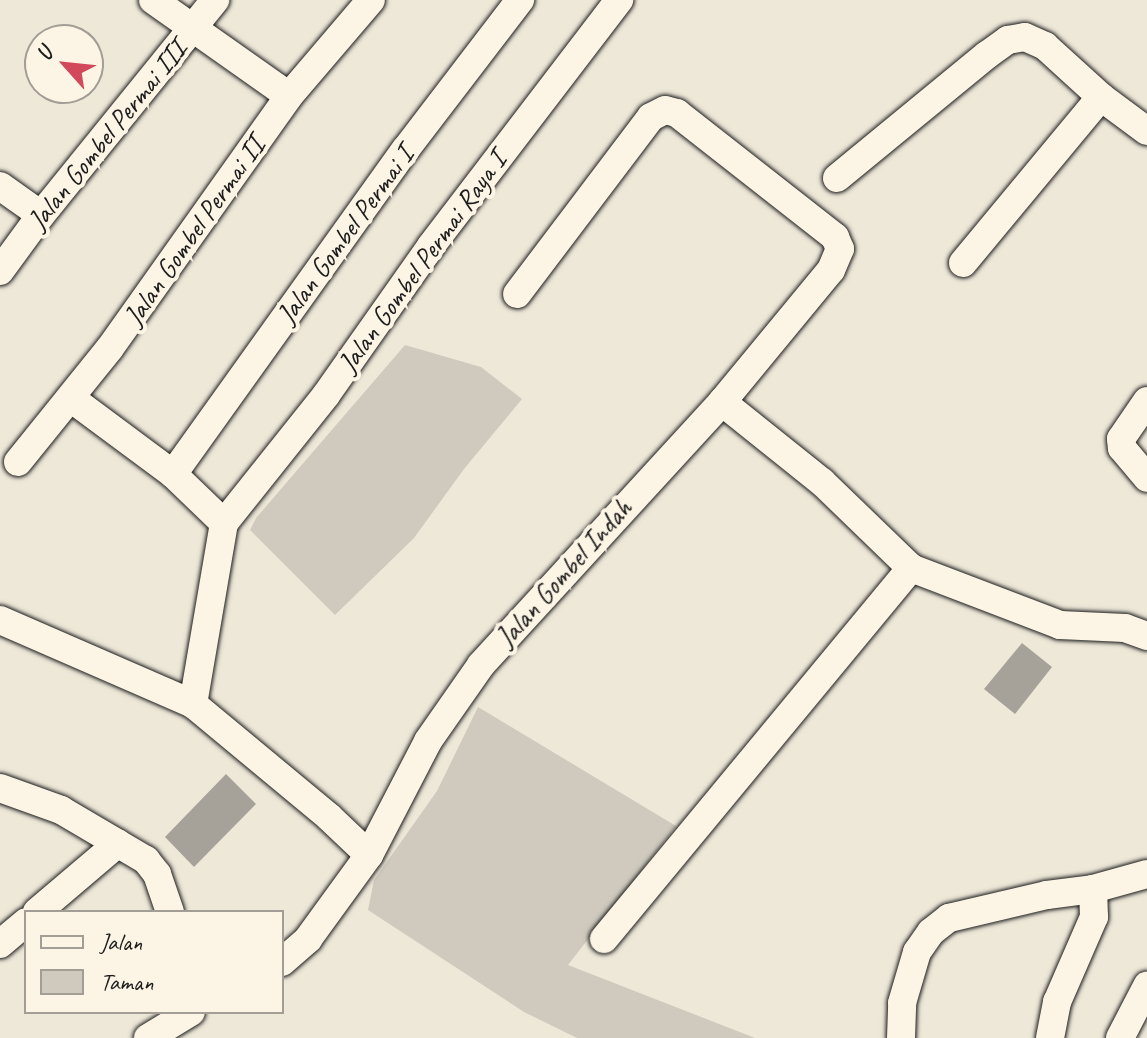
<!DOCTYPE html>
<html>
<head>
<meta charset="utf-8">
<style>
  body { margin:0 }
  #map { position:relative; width:1147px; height:1038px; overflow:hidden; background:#eee8d9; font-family:Caveat,sans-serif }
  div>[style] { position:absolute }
  .green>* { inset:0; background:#cfcabd }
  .water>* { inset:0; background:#a7a299 }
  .roads { filter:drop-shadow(0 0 2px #1c1c1c) drop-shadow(0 0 2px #1c1c1c) }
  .minor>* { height:28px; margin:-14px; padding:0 14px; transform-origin:14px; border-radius:14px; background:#fcf5e5 }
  span { translate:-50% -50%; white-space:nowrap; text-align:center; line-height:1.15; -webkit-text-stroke:8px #fcf5e5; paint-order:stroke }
  .street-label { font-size:28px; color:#1c1c1c }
  .legend { position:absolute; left:24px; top:910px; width:260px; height:104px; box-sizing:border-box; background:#fcf5e5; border:2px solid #a29e95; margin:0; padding:10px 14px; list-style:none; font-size:24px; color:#1c1c1c }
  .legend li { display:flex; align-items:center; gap:16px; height:40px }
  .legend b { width:40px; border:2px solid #a29e95 }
  .north { position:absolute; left:24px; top:24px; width:80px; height:80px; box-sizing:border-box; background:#fcf5e5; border:2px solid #a29e95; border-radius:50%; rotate:297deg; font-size:22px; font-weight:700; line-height:32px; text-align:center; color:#1c1c1c }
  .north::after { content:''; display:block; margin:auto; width:28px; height:36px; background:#d1495b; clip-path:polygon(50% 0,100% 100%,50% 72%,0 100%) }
</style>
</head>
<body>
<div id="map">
  <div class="green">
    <i style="clip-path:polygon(405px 345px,481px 367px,522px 399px,464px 469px,414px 538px,335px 615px,250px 530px,256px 518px)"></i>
    <i style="clip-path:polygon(478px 707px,676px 826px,568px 965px,755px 1038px,577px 1038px,524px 1012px,368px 910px,374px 880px,437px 791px)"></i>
  </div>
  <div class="water">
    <i style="clip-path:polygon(1022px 643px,1052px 667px,1015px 714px,984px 689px)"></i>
    <i style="clip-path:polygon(226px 774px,256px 804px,194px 867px,165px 837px)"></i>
  </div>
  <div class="roads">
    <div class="minor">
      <i style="left:153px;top:0;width:166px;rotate:35.2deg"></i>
      <i style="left:837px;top:178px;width:194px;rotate:-39.4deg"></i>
      <i style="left:987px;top:55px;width:26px;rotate:-36deg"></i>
      <i style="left:1008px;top:40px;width:17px;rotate:-10deg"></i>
      <i style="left:1025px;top:37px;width:22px;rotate:24deg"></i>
      <i style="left:1045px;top:46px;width:76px;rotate:42.3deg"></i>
      <i style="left:1101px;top:97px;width:57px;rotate:36.5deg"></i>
      <i style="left:0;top:186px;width:50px;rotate:35.3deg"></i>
      <i style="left:963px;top:263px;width:216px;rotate:-50.3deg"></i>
      <i style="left:0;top:271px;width:69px;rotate:-53.8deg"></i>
      <i style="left:41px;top:215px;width:277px;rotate:-51deg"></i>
      <i style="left:72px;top:399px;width:126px;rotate:36.6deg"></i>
      <i style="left:173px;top:474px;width:71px;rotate:43.9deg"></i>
      <i style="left:224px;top:523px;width:184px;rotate:99.7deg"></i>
      <i style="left:1147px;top:401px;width:46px;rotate:124.4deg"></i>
      <i style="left:1121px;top:439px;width:9px;rotate:84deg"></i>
      <i style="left:1122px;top:448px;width:39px;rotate:50deg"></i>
      <i style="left:722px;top:402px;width:128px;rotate:38.7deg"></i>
      <i style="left:822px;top:482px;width:124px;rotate:44deg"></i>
      <i style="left:911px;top:568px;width:160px;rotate:20.9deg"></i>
      <i style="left:1060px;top:625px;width:65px;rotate:2.6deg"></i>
      <i style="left:1125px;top:628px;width:23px;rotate:20deg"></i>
      <i style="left:18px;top:462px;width:146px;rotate:-51.1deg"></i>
      <i style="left:110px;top:348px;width:309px;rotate:-54.6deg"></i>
      <i style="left:289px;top:96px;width:126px;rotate:-49.5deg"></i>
      <i style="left:173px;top:474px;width:400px;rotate:-54.4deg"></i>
      <i style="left:406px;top:149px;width:188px;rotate:-52.6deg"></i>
      <i style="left:224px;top:523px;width:164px;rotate:-51.4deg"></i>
      <i style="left:326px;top:395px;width:182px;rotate:-54.8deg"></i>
      <i style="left:431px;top:246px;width:310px;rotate:-52.6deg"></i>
      <i style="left:0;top:620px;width:210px;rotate:23.5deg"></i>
      <i style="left:193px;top:704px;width:177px;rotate:39.7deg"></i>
      <i style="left:329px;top:817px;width:55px;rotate:43.5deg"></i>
      <i style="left:0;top:788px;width:65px;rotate:19.8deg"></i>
      <i style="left:61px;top:810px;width:99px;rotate:30.5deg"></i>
      <i style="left:146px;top:860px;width:18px;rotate:52deg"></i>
      <i style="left:157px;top:874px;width:40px;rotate:71.1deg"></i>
      <i style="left:37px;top:912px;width:106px;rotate:-40.4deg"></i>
      <i style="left:604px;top:939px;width:482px;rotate:-50.4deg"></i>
      <i style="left:0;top:944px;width:34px;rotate:-40deg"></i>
      <i style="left:282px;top:962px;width:35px;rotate:-41deg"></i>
      <i style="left:308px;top:939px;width:104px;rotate:-54deg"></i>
      <i style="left:369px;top:855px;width:128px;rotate:-62.6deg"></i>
      <i style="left:428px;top:741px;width:93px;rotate:-55.1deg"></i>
      <i style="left:481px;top:665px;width:357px;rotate:-47.5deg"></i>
      <i style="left:722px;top:402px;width:171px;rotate:-50.5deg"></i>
      <i style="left:831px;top:270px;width:23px;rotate:-67deg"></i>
      <i style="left:840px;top:249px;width:13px;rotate:-113deg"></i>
      <i style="left:835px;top:237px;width:201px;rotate:-141.9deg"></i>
      <i style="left:677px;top:113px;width:12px;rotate:-166deg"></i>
      <i style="left:665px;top:110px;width:16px;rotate:153deg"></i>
      <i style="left:651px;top:117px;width:222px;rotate:127.1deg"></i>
      <i style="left:148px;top:1038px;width:50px;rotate:-31.2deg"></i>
      <i style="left:901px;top:1038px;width:35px;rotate:-88deg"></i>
      <i style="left:902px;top:1003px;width:53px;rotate:-73.6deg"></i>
      <i style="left:917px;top:952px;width:24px;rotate:-55deg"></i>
      <i style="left:931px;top:932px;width:23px;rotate:-38deg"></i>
      <i style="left:949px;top:918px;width:101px;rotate:-13.2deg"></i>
      <i style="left:1047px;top:895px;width:46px;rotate:-7.4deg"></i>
      <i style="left:1093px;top:889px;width:56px;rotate:-15.5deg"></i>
      <i style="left:1050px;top:1038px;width:37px;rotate:-79deg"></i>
      <i style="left:1057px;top:1002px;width:93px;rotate:-66.5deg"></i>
      <i style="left:1094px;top:917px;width:28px;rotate:-92deg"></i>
      <i style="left:1120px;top:1038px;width:59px;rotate:-62.6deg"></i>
    </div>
  </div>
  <div class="street-label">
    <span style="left:107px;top:135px;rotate:-51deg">Jalan Gombel Permai III</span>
    <span style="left:194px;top:231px;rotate:-55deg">Jalan Gombel Permai II</span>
    <span style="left:345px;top:235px;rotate:-54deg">Jalan Gombel Permai I</span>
    <span style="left:422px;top:262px;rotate:-54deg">Jalan Gombel Permai Raya I</span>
    <span style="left:564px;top:573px;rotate:-48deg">Jalan Gombel Indah</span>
  </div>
  <ul class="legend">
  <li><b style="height:10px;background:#fcf5e5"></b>Jalan</li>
  <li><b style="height:22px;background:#cfcabd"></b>Taman</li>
  </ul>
  <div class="north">U</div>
</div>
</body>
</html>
